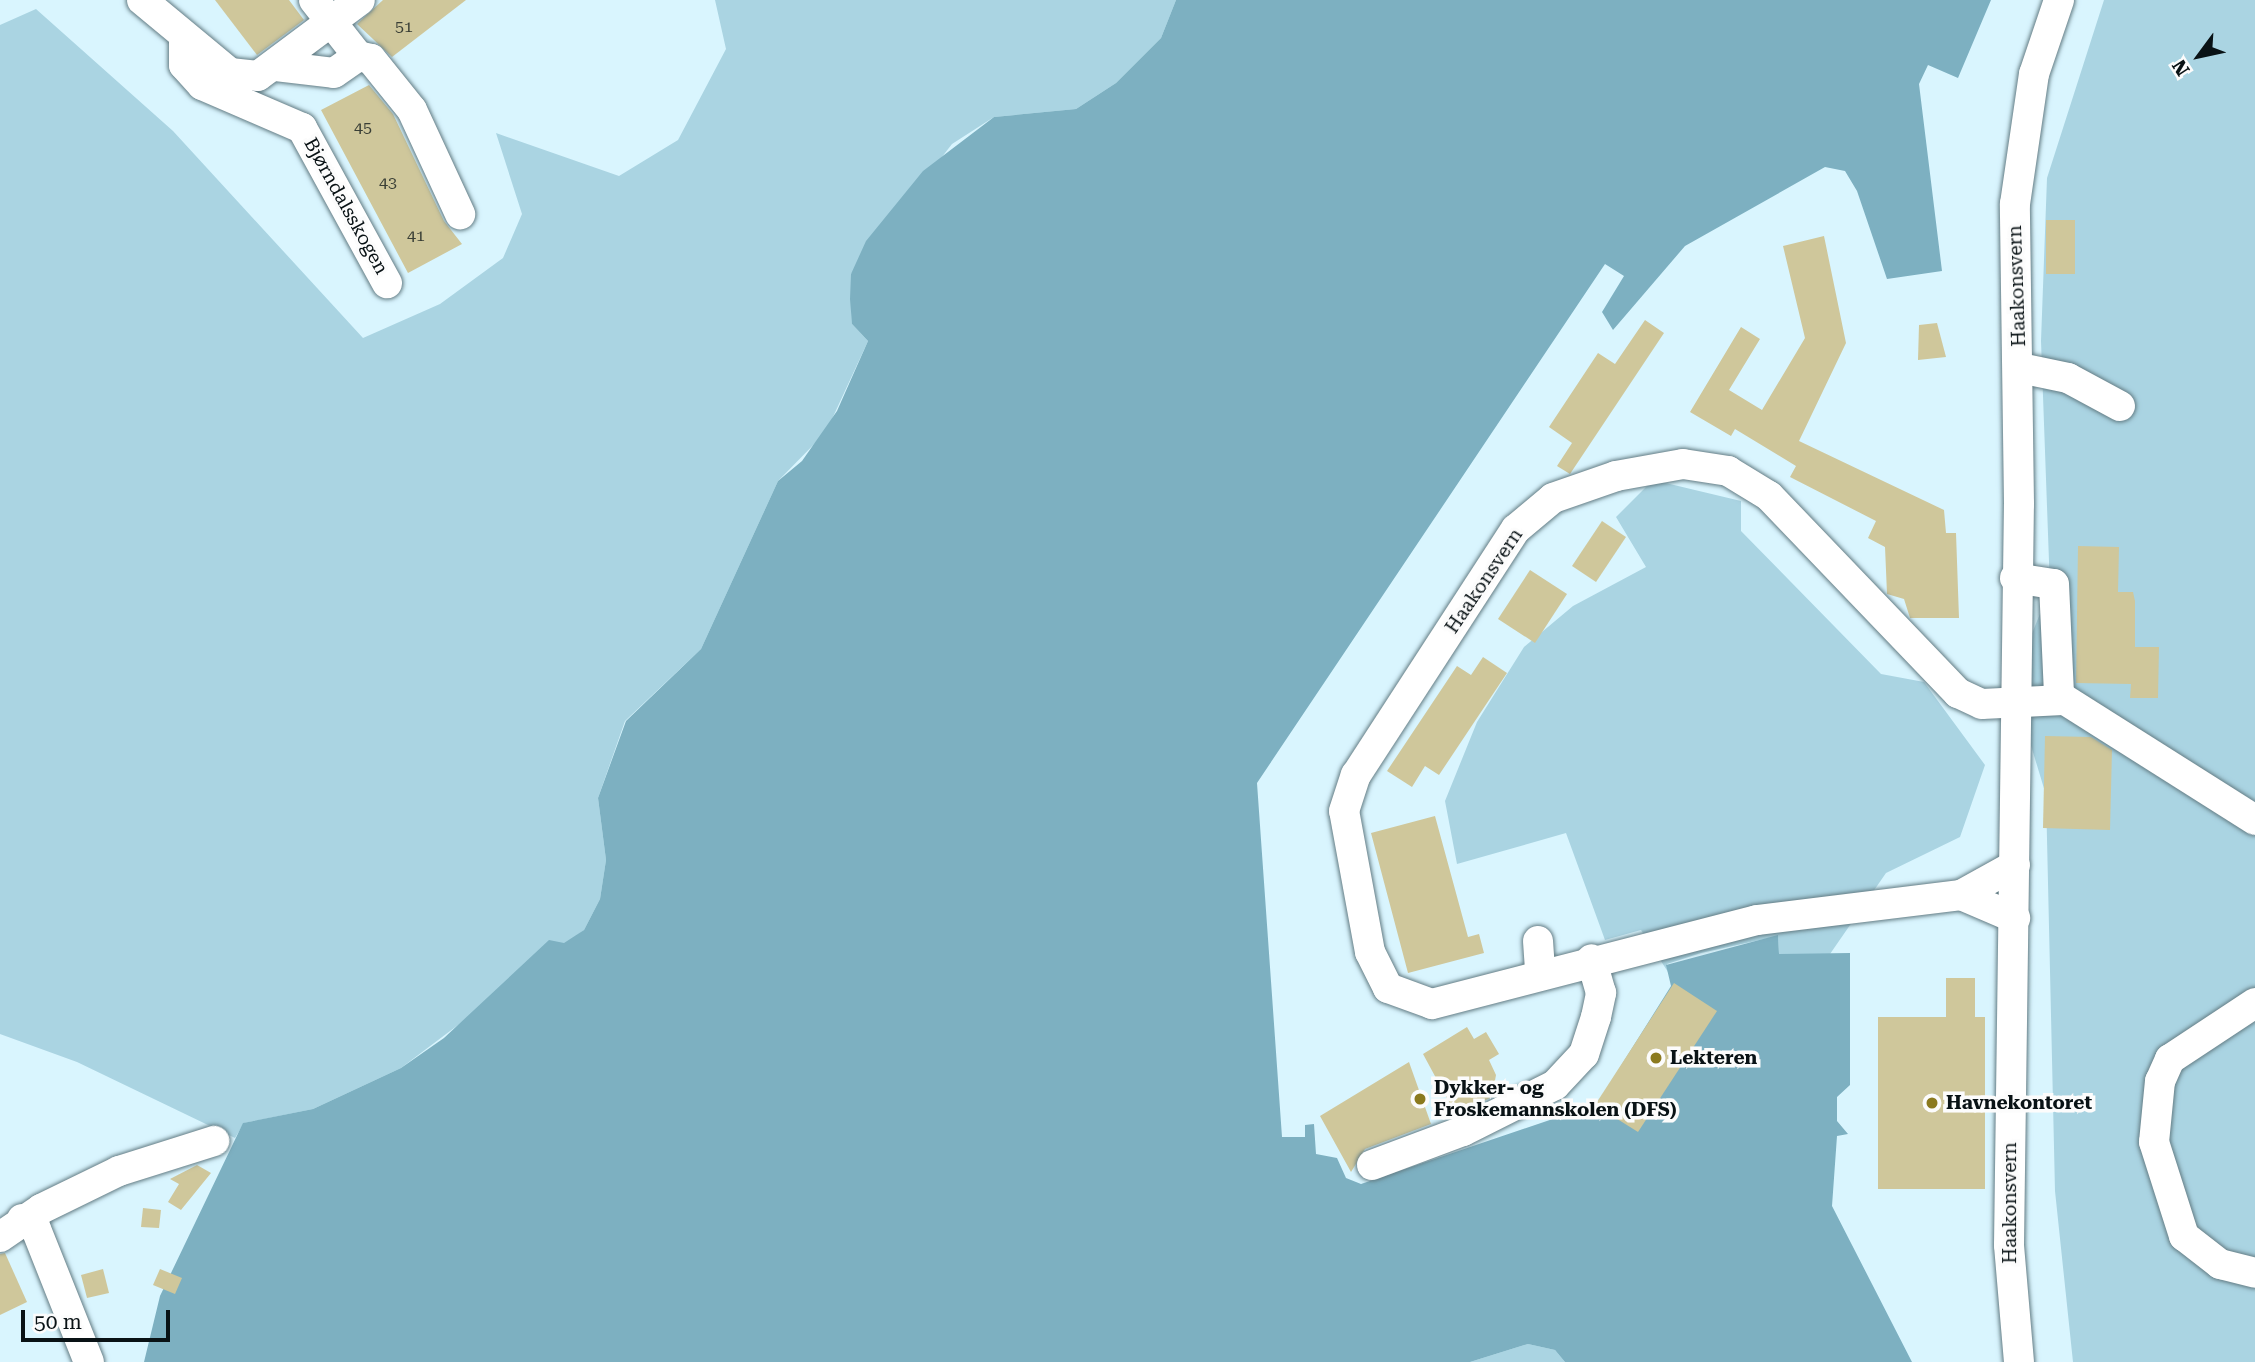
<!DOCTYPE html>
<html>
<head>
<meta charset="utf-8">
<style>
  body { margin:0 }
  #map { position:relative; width:2255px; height:1362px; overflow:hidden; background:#d9f5fe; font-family:"Roboto Serif",serif }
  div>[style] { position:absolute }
  .green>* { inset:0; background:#aad4e2 }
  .water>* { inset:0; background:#7db0c1 }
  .building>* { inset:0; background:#cfc79b }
  .roads { filter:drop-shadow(0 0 2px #637c84) drop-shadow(0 0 2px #637c84) }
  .minor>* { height:30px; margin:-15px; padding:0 15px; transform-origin:15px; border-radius:15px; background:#fff }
  .dots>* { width:19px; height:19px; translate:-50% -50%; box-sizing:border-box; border:4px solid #fcfcfc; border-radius:50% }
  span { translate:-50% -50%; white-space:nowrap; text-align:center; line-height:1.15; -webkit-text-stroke:7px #fcfcfc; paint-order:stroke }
  .number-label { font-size:16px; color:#3a3f36 }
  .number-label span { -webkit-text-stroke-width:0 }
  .street-label { font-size:19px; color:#091215 }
  .poi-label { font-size:19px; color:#091215; font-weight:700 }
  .left { translate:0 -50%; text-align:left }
  .north { position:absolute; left:2164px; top:21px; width:70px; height:70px; -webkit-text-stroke:5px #fcfcfc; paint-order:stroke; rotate:237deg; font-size:19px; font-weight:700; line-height:28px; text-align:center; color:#091215 }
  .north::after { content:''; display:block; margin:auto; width:24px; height:32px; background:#091215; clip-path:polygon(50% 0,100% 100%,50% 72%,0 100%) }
  .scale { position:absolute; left:21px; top:1310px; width:149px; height:32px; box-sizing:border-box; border:4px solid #091215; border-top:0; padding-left:9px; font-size:21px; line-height:24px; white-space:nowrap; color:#091215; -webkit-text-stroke:5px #fcfcfc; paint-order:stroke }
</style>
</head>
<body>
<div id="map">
  <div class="green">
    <i style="clip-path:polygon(715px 0,1176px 0,1161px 38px,1116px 83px,1076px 109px,994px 117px,952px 144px,851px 274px,852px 324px,868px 341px,826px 432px,778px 481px,701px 649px,625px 721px,598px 798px,606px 860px,600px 899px,584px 930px,401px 1068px,313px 1109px,244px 1123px,235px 1138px,77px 1062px,0 1034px,0 25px,36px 9px,173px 131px,363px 338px,440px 304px,503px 258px,522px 214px,496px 133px,619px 176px,678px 140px,726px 49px)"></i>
    <i style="clip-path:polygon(2104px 0,2255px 0,2255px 1362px,2073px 1362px,2055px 1191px,2046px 795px,2012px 683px,2050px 589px,2041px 341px,2047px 178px)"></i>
    <i style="clip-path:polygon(1653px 480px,1741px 501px,1741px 531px,1881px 674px,1924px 682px,1985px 765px,1960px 837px,1886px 873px,1830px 954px,1779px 954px,1778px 936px,1701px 953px,1667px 964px,1668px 972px,1641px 930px,1605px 940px,1566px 833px,1457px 864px,1445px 801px,1477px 722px,1524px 647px,1573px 606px,1646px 567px,1616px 517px)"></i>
    <i style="clip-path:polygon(1528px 1344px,1555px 1350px,1565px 1362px,1470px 1362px)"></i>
  </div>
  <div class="water">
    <i style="clip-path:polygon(1176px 0,1991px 0,1958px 78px,1928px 65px,1919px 84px,1942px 271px,1887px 279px,1857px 191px,1845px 171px,1825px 167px,1685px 246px,1613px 330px,1602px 312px,1624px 276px,1605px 264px,1257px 783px,1282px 1137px,1305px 1137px,1305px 1125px,1314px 1124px,1316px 1154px,1337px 1158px,1346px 1178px,1361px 1184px,1597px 1104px,1671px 986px,1666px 965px,1778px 935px,1779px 954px,1850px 953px,1850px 1085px,1837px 1097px,1837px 1121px,1848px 1134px,1837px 1136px,1832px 1206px,1912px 1362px,1565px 1362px,1555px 1350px,1528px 1344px,1470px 1362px,144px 1362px,160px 1296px,243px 1123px,313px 1109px,401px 1068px,444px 1038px,549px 940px,564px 943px,584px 930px,600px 899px,606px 860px,598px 798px,626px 721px,701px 649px,778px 481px,802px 461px,837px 411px,868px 341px,852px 324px,850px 299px,851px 274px,866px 241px,923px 171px,994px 117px,1076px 109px,1116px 83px,1161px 38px)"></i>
  </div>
  <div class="building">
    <i style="clip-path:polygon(215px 0,289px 0,304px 20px,257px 55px)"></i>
    <i style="clip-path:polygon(383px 0,466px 0,392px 57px,357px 24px)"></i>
    <i style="clip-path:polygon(369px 85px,393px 114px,444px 221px,462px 244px,408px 273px,321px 110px)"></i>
    <i style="clip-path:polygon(2046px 220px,2075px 220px,2075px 274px,2046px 274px)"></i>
    <i style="clip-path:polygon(1824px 236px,1846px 343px,1799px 441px,1944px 510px,1946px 533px,1956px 533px,1959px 618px,1910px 618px,1904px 599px,1887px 594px,1885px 547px,1868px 538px,1876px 521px,1790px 477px,1796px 466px,1735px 429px,1731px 436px,1690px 412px,1741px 327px,1760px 339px,1729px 390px,1762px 410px,1805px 338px,1783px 246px)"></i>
    <i style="clip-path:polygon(1645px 320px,1664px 333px,1570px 474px,1557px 466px,1572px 443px,1549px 427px,1598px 353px,1615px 364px)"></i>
    <i style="clip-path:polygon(1937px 323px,1946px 357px,1918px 360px,1919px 325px)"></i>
    <i style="clip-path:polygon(1602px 521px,1626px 537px,1596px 582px,1572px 566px)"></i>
    <i style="clip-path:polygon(2078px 546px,2119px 547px,2118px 592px,2133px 592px,2135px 601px,2135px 647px,2159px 647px,2158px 698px,2130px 698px,2131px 684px,2076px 683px)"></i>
    <i style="clip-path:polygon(1530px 570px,1567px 594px,1535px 643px,1498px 619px)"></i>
    <i style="clip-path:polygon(1483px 657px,1507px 673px,1439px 775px,1425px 766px,1412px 787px,1387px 771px,1457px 666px,1471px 675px)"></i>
    <i style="clip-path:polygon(2045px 736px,2091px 737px,2112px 750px,2110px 830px,2043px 828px)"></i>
    <i style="clip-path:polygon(1435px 816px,1468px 937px,1479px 934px,1484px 953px,1408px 973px,1371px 833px)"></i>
    <i style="clip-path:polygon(1946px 978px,1975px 978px,1975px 1017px,1985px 1017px,1985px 1189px,1878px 1189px,1878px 1017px,1946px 1017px)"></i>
    <i style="clip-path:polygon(1674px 983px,1717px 1011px,1638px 1132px,1595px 1105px)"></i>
    <i style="clip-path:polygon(1467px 1027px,1474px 1039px,1486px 1032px,1499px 1054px,1489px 1060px,1496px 1075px,1492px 1097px,1456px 1115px,1423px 1054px)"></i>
    <i style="clip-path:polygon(1409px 1062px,1431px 1124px,1365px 1149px,1351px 1172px,1320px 1116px)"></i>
    <i style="clip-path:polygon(197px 1165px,211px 1173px,181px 1210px,168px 1202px,179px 1184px,170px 1179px)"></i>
    <i style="clip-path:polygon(143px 1208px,161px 1210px,159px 1228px,141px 1227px)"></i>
    <i style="clip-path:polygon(5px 1253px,27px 1302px,0 1315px,0 1254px)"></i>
    <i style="clip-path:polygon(103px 1269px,109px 1293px,87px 1298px,81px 1275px)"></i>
    <i style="clip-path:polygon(160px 1269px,182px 1278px,175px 1294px,153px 1285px)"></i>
  </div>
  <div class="roads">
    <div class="minor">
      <i style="left:142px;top:0;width:114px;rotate:39.7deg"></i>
      <i style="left:230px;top:73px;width:28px;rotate:6deg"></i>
      <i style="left:258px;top:76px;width:127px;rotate:-36.7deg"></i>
      <i style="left:184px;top:37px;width:28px;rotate:90deg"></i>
      <i style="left:184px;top:65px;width:27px;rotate:48deg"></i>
      <i style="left:202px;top:85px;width:109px;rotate:23.3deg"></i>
      <i style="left:302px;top:128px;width:177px;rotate:61.3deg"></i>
      <i style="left:358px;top:56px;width:13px;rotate:13deg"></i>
      <i style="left:371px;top:59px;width:65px;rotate:51.2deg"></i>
      <i style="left:412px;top:110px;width:115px;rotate:65.2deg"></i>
      <i style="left:276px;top:66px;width:58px;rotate:6.9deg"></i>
      <i style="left:334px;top:73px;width:29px;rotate:-35deg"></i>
      <i style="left:358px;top:56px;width:71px;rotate:-128.2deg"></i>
      <i style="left:2020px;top:368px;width:49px;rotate:11.8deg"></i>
      <i style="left:2068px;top:378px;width:59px;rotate:28.3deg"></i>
      <i style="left:2015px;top:578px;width:39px;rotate:9deg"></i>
      <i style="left:2054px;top:584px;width:112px;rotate:87.4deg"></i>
      <i style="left:2059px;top:696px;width:232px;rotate:32.3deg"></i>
      <i style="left:2015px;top:865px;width:62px;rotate:150.9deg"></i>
      <i style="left:1961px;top:895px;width:206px;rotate:173deg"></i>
      <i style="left:1757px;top:920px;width:336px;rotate:165.5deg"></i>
      <i style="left:1432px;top:1004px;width:47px;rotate:-160deg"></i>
      <i style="left:1388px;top:988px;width:40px;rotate:-116.6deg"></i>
      <i style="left:1370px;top:952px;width:143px;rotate:-100.4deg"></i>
      <i style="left:1344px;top:811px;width:38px;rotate:-72deg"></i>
      <i style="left:1356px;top:775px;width:293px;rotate:-57deg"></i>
      <i style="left:1516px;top:529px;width:48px;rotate:-40deg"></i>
      <i style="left:1553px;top:498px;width:67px;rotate:-19.2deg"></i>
      <i style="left:1616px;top:476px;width:68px;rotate:-10.2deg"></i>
      <i style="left:1683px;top:464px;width:46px;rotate:8.8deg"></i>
      <i style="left:1728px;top:471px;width:48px;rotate:31.4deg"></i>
      <i style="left:1769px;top:496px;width:273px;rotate:46.2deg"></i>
      <i style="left:1958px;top:693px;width:26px;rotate:25deg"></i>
      <i style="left:1982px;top:704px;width:81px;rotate:-2.8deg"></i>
      <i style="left:1961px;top:895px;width:59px;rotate:23.1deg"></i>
      <i style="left:1538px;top:941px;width:31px;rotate:86deg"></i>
      <i style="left:2255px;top:1003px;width:102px;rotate:146.6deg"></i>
      <i style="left:2170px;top:1059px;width:24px;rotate:114deg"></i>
      <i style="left:2160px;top:1081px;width:61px;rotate:95.6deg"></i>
      <i style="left:2154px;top:1142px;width:99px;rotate:72.3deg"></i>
      <i style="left:2184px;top:1236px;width:46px;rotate:37.9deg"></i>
      <i style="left:2220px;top:1264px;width:36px;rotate:14deg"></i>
      <i style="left:1372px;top:1165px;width:97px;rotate:-20.5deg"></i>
      <i style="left:1463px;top:1131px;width:103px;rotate:-26.6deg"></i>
      <i style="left:1555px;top:1085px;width:42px;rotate:-46.9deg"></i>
      <i style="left:1584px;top:1054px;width:39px;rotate:-72deg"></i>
      <i style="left:1596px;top:1017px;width:25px;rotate:-78deg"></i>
      <i style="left:1601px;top:993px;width:35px;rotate:-106deg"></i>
      <i style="left:22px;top:1219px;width:17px;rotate:36deg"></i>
      <i style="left:36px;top:1229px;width:143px;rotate:68.3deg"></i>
      <i style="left:0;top:1237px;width:50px;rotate:-34.3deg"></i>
      <i style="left:41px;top:1209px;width:87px;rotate:-26deg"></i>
      <i style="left:119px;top:1171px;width:100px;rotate:-17.5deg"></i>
      <i style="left:2019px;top:1362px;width:117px;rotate:-94.9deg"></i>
      <i style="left:2009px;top:1245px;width:741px;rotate:-89.23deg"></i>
      <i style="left:2019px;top:504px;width:300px;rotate:-90.8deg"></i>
      <i style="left:2015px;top:204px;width:131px;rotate:-81.7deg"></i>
      <i style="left:2034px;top:74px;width:78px;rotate:-71.3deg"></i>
    </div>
  </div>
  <div class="dots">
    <i style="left:1656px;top:1058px;background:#8b7a1f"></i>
    <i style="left:1420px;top:1099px;background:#8b7a1f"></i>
    <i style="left:1932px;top:1103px;background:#8b7a1f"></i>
  </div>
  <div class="number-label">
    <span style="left:404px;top:27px">51</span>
    <span style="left:363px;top:128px">45</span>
    <span style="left:388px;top:183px">43</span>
    <span style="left:416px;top:236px">41</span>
  </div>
  <div class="street-label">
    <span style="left:346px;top:206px;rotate:61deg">Bjørndalsskogen</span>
    <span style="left:2017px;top:286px;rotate:-92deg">Haakonsvern</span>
    <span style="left:1484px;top:581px;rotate:-56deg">Haakonsvern</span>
    <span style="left:2010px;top:1203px;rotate:-90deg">Haakonsvern</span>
  </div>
  <div class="poi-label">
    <span class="left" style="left:1670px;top:1058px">Lekteren</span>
    <span class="left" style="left:1434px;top:1099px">Dykker- og<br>Froskemannskolen (DFS)</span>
    <span class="left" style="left:1946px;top:1103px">Havnekontoret</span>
  </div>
  <div class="north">N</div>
  <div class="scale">50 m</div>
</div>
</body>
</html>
